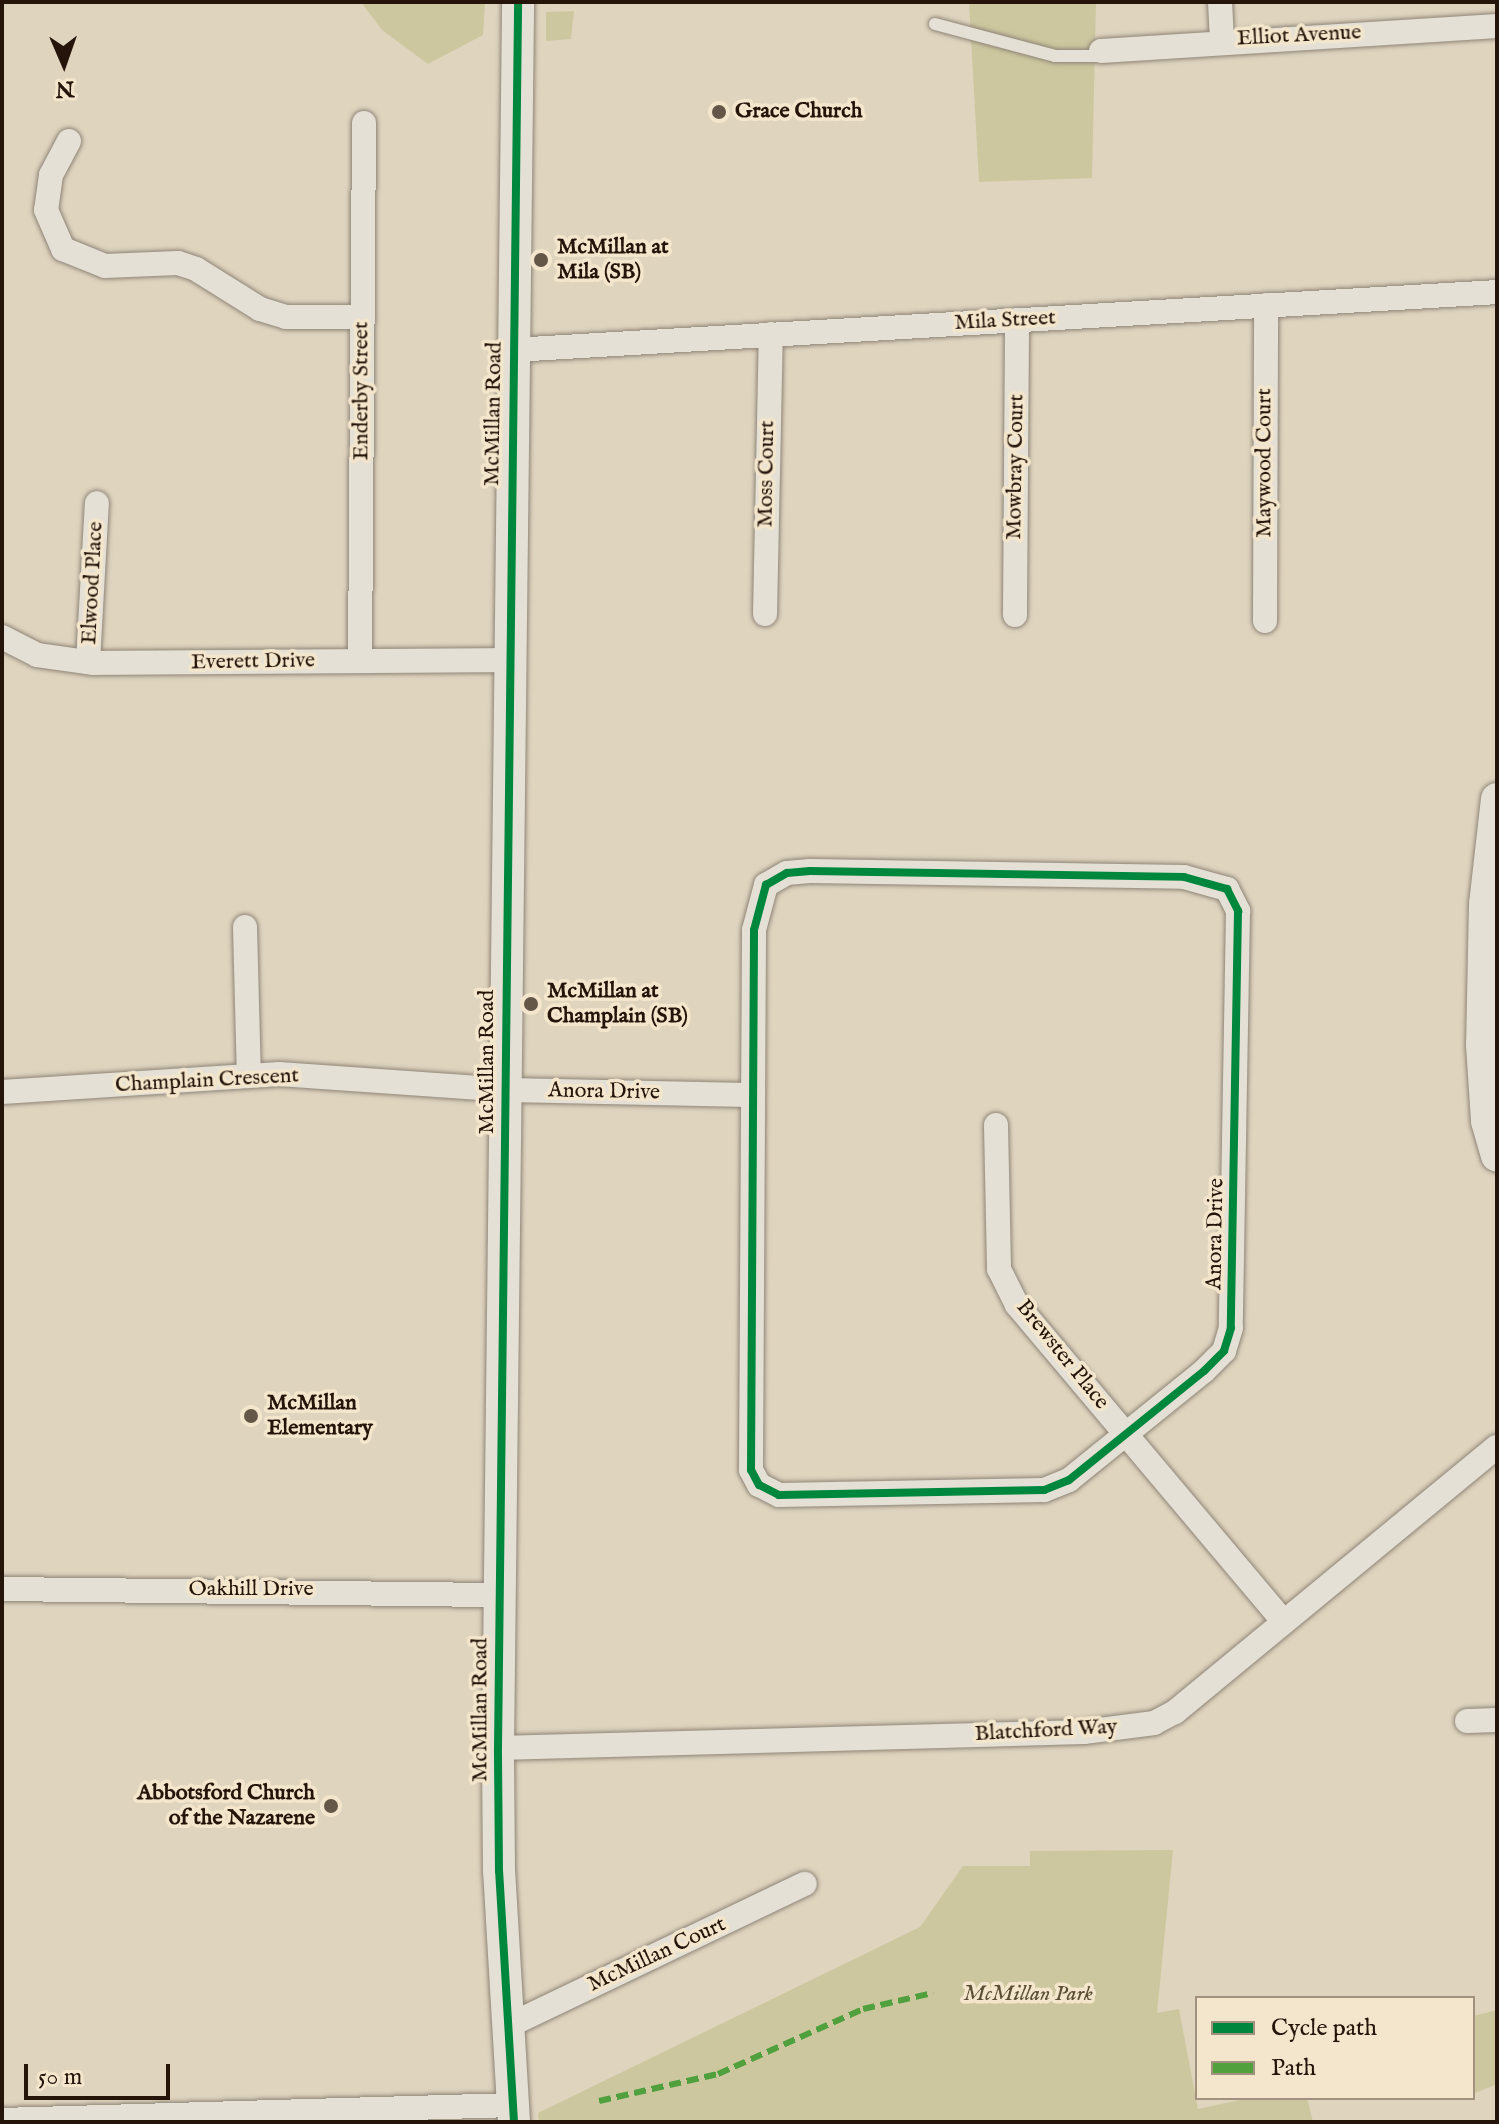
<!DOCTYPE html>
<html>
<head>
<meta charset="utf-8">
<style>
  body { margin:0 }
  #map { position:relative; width:1499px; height:2124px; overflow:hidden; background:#dfd4be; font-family:"IM FELL English",serif }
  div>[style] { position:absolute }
  .green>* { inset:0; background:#cdc79f }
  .roads { filter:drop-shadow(0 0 2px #8e8578) drop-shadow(0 0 2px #8e8578) }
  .lane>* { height:12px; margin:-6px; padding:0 6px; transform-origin:6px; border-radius:6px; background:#e5e0d5 }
  .street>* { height:24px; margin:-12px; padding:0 12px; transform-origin:12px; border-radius:12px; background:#e5e0d5 }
  .secondary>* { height:32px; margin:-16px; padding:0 16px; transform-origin:16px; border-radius:16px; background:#e5e0d5 }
  .quiet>* { height:6px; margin-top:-3px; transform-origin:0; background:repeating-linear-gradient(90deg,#50a03e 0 12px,transparent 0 18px) }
  .cycleway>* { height:8px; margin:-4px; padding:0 4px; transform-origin:4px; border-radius:4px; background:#00873e }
  .dots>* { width:22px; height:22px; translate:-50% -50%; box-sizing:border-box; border:4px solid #f3e6cc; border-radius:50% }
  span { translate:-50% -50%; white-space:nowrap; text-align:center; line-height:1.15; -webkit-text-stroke:7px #f3e6cc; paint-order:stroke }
  .street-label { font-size:22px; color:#241409 }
  .poi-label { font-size:22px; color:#241409; font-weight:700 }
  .left { translate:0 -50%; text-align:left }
  .right { translate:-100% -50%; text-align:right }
  .park-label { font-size:22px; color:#5a4f35; font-style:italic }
  .frame { position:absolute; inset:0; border:4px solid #241409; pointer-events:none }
  .legend { position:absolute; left:1195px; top:1996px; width:280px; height:104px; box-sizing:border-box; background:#f3e6cc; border:2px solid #a0927e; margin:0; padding:10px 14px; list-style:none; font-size:24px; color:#241409 }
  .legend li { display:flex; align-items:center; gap:16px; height:40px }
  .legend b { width:40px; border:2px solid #a0927e }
  .north { position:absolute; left:24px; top:24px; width:80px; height:80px; -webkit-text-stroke:6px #f3e6cc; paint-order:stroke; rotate:178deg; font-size:22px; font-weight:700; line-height:32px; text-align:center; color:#241409 }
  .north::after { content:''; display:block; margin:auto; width:28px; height:36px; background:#241409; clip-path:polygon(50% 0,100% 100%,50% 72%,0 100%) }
  .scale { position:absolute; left:24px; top:2064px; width:146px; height:36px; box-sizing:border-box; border:4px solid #241409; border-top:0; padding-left:10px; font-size:24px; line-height:28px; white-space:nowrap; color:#241409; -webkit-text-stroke:6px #f3e6cc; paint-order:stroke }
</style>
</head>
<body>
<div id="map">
  <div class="green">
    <i style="clip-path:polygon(361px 2px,485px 2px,483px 35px,428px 64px,382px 30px)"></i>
    <i style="clip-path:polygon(969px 2px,1096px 2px,1092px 178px,979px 182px)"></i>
    <i style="clip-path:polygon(574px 11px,571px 39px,546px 41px,546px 12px)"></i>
    <i style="clip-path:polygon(1173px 1850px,1157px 2013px,1179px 2009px,1198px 2109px,1249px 2098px,1307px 2098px,1313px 2122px,539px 2122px,538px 2113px,920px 1927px,963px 1866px,1030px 1866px,1030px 1851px)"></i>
    <i style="clip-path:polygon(1497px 2010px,1497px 2084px,1473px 2094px,1473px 2016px)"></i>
  </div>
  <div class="roads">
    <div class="lane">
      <i style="left:935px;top:24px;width:124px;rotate:14.9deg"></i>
      <i style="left:1055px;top:56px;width:43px"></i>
      <i style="left:1098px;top:56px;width:6px;rotate:-59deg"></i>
    </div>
    <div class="street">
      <i style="left:1220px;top:2px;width:38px;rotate:87deg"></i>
      <i style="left:1101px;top:51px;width:397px;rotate:-3.6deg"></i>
      <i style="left:69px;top:141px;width:38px;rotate:118deg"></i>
      <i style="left:51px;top:175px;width:35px;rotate:98deg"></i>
      <i style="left:46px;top:210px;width:43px;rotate:66.4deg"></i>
      <i style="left:63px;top:249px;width:45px;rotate:22deg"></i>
      <i style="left:105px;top:266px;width:73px;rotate:-2.4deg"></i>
      <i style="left:178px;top:263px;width:19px;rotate:18deg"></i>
      <i style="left:196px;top:269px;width:75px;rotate:32deg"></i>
      <i style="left:260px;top:309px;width:27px;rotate:17deg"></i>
      <i style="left:286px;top:317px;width:75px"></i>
      <i style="left:513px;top:350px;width:986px;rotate:-3.37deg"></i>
      <i style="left:765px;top:614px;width:280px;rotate:-88.8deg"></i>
      <i style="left:1015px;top:615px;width:295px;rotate:-89.6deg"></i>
      <i style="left:1265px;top:621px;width:316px;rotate:-89.8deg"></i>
      <i style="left:2px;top:637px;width:39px;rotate:27deg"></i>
      <i style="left:37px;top:655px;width:58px;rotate:8deg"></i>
      <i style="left:94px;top:663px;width:415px;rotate:-0.4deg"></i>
      <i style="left:360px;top:659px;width:536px;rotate:-89.57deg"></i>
      <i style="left:88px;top:662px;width:159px;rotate:-86.8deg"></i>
      <i style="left:810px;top:871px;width:374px;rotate:0.9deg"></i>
      <i style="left:1184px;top:877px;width:45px;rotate:15.6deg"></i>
      <i style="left:1227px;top:889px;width:25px;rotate:63deg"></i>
      <i style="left:1238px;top:911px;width:417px;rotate:91deg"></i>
      <i style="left:1231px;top:1328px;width:24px;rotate:107deg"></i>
      <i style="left:1224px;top:1351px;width:28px;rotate:135deg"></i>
      <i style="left:1204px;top:1371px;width:174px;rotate:141.1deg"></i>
      <i style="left:1069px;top:1480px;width:27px;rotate:158deg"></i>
      <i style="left:1044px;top:1490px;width:265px;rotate:178.9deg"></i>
      <i style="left:779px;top:1495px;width:22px;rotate:-153deg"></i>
      <i style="left:759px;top:1485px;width:17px;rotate:-118deg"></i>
      <i style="left:751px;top:1470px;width:540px;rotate:-89.68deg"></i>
      <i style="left:754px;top:930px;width:47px;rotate:-75.1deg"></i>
      <i style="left:766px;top:885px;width:24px;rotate:-30deg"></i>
      <i style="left:787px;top:873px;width:23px;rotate:-5deg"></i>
      <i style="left:245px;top:927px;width:149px;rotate:88.5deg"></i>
      <i style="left:2px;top:1092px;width:278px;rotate:-3.7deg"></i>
      <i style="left:279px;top:1074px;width:229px;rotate:4deg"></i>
      <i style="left:507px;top:1090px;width:242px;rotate:1.2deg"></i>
      <i style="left:996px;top:1125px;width:144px;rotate:88.8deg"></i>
      <i style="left:999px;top:1269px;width:40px;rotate:63.4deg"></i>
      <i style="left:1017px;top:1305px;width:414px;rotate:49.9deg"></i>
      <i style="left:2px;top:1589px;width:497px;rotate:0.7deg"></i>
      <i style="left:1467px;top:1721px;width:30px;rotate:-2deg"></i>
      <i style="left:498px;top:1748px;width:586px;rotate:-1.56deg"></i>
      <i style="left:1084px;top:1732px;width:71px;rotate:-7.3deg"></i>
      <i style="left:1154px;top:1723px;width:24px;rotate:-28deg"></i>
      <i style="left:1175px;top:1712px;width:417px;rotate:-39.5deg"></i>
      <i style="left:508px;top:2026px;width:329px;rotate:-25.6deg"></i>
      <i style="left:2px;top:2120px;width:511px;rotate:-1.68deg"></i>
    </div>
    <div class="secondary">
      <i style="left:1497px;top:799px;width:106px;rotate:96.5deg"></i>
      <i style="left:1485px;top:904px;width:141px;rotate:91.2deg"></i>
      <i style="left:1482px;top:1045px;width:76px;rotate:86.2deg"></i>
      <i style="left:1487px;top:1121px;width:36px;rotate:74deg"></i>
      <i style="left:514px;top:2122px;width:251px;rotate:-93.4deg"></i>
      <i style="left:499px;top:1871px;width:123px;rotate:-90.5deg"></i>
      <i style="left:498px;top:1748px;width:1746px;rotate:-89.34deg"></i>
    </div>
  </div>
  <div class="quiet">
    <i style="left:599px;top:2101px;width:122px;rotate:-12.8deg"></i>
    <i style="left:718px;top:2074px;width:159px;rotate:-24.1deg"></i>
    <i style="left:863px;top:2009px;width:72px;rotate:-12.9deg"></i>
  </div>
  <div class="cycleway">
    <i style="left:810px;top:871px;width:374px;rotate:0.9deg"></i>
    <i style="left:1184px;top:877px;width:45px;rotate:15.6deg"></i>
    <i style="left:1227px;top:889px;width:25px;rotate:63deg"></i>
    <i style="left:1238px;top:911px;width:417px;rotate:91deg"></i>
    <i style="left:1231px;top:1328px;width:24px;rotate:107deg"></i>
    <i style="left:1224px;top:1351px;width:28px;rotate:135deg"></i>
    <i style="left:1204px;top:1371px;width:174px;rotate:141.1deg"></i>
    <i style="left:1069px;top:1480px;width:27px;rotate:158deg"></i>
    <i style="left:1044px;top:1490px;width:265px;rotate:178.9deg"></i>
    <i style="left:779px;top:1495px;width:22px;rotate:-153deg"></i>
    <i style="left:759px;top:1485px;width:17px;rotate:-118deg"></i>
    <i style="left:751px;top:1470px;width:540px;rotate:-89.68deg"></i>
    <i style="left:754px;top:930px;width:47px;rotate:-75.1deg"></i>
    <i style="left:766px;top:885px;width:24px;rotate:-30deg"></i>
    <i style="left:787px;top:873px;width:23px;rotate:-5deg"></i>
    <i style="left:514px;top:2122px;width:251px;rotate:-93.4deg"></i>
    <i style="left:499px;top:1871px;width:123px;rotate:-90.5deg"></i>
    <i style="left:498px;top:1748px;width:1746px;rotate:-89.34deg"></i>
  </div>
  <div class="dots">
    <i style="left:719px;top:112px;background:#655748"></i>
    <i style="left:541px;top:260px;background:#655748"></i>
    <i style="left:531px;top:1004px;background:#655748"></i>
    <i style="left:251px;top:1416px;background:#655748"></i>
    <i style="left:331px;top:1806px;background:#655748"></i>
  </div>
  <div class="street-label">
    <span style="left:1299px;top:36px;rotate:-3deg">Elliot Avenue</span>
    <span style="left:1005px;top:321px;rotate:-3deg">Mila Street</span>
    <span style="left:362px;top:391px;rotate:-90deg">Enderby Street</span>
    <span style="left:494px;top:414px;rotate:-89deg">McMillan Road</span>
    <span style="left:1265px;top:463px;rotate:-90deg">Maywood Court</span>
    <span style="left:1016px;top:467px;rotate:-89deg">Mowbray Court</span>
    <span style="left:767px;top:474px;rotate:-89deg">Moss Court</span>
    <span style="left:93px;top:583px;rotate:-87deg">Elwood Place</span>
    <span style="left:253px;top:662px;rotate:-1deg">Everett Drive</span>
    <span style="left:488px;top:1062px;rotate:-90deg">McMillan Road</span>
    <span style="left:207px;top:1081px;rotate:-3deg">Champlain Crescent</span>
    <span style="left:604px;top:1092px;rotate:1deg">Anora Drive</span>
    <span style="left:1216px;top:1234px;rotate:-89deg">Anora Drive</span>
    <span style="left:1062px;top:1355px;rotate:51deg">Brewster Place</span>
    <span style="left:251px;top:1590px">Oakhill Drive</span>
    <span style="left:481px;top:1710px;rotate:-90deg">McMillan Road</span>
    <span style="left:1046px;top:1731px;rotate:-3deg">Blatchford Way</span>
    <span style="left:657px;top:1955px;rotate:-25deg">McMillan Court</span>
  </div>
  <div class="poi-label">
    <span class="left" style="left:735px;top:112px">Grace Church</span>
    <span class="left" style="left:557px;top:260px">McMillan at<br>Mila (SB)</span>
    <span class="left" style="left:547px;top:1004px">McMillan at<br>Champlain (SB)</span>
    <span class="left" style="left:267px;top:1416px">McMillan<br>Elementary</span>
    <span class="right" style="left:315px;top:1806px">Abbotsford Church<br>of the Nazarene</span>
  </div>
  <div class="park-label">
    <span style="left:1028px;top:1995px">McMillan Park</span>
  </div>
  <div class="frame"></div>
  <ul class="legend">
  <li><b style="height:10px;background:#00873e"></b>Cycle path</li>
  <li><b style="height:10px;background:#50a03e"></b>Path</li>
  </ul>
  <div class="north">N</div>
  <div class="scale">50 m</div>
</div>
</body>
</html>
